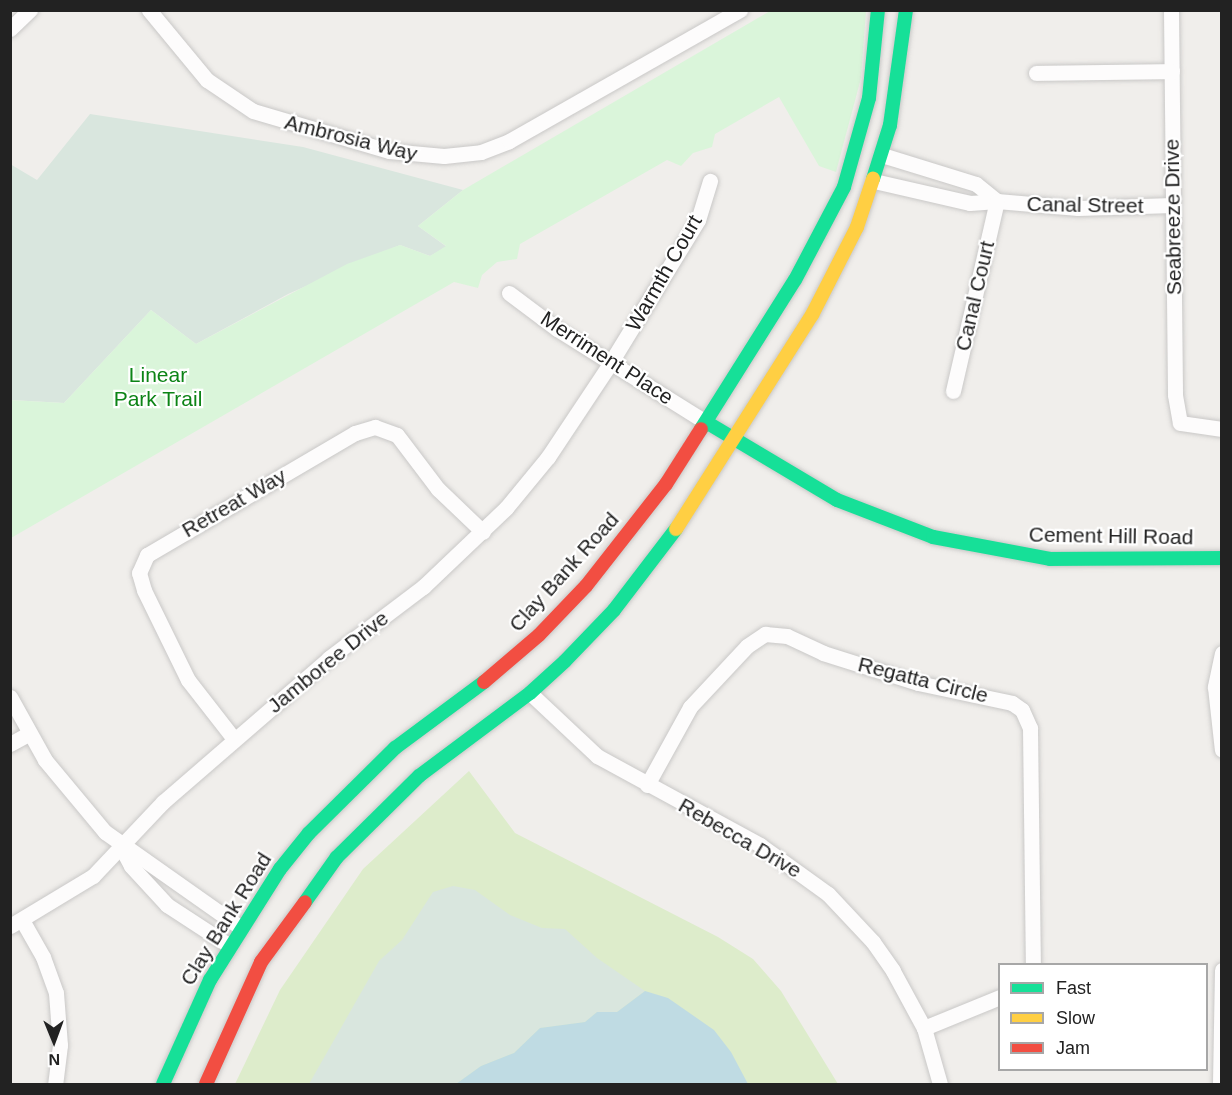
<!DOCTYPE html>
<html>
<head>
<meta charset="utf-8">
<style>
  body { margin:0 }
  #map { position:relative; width:1232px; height:1095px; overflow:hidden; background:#f0eeeb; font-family:Helvetica,sans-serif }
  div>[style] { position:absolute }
  .grass>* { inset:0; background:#ddeccb }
  .wetland>* { inset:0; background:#d9e6de }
  .park>* { inset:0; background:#daf5da }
  .water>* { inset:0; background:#bfdbe3 }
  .roads { filter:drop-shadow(0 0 2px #c9c8c7) drop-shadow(0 0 2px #c9c8c7) }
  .street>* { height:15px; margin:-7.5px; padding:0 7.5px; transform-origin:7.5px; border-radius:7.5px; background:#fdfcfc }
  .fast>* { height:14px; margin:-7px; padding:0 7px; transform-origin:7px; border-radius:7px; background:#16e098 }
  .slow>* { height:14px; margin:-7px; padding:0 7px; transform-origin:7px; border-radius:7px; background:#ffcf43 }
  .jam>* { height:14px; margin:-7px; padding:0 7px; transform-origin:7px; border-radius:7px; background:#f24e42 }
  span { translate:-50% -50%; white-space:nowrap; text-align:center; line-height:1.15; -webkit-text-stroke:4.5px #fff; paint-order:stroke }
  .street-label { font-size:21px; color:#222 }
  .park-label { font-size:21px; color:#0c8416 }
  .frame { position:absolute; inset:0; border:12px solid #222; pointer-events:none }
  .legend { position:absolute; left:998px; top:963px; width:210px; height:108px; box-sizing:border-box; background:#fff; border:2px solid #a7a7a7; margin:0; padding:8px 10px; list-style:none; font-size:18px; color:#222 }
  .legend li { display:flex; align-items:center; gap:12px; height:30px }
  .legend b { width:30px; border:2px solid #a7a7a7 }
  .north { position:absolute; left:24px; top:1011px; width:60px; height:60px; -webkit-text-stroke:4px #fff; paint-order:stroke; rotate:179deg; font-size:16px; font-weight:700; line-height:24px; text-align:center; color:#222 }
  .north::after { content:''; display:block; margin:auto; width:21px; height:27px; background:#222; clip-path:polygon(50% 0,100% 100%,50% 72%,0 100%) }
</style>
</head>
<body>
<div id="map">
  <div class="grass">
    <i style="clip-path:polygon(469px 771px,515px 833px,718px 937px,753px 959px,781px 991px,838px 1084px,235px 1084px,280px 990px,363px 869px)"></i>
  </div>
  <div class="wetland">
    <i style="clip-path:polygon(90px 114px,303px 147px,463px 190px,418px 226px,447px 247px,430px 256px,400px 245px,288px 294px,196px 344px,151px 310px,64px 403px,11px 400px,10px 164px,37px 180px)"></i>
    <i style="clip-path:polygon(453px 886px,475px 890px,510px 915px,542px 928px,565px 929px,597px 958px,645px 991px,617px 1012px,597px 1012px,585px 1022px,540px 1028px,514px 1053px,481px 1066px,456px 1084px,309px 1084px,379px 961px,402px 940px,433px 892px)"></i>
  </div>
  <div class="park">
    <i style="clip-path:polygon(770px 11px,866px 11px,861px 78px,836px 172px,819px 166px,779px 97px,715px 134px,712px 147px,693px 153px,681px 166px,667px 160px,520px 244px,517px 259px,497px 262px,482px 275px,478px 288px,454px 282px,11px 538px,10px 400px,64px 403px,151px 310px,196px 344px,347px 264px,400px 245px,430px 256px,446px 246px,418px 226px,463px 190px)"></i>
  </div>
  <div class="water">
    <i style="clip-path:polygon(645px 991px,668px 998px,714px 1030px,731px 1052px,748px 1084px,456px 1084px,481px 1066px,514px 1053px,540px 1028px,585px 1022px,597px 1012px,617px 1012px)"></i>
  </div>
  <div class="roads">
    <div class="street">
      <i style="left:149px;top:10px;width:91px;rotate:50.4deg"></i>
      <i style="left:207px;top:80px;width:55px;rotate:34deg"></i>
      <i style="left:253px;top:111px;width:142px;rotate:16.4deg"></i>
      <i style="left:389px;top:151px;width:55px;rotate:5.2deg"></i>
      <i style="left:444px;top:156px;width:37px;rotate:-6deg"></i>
      <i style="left:481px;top:152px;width:30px;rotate:-21deg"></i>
      <i style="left:509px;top:141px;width:266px;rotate:-29.6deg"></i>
      <i style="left:1171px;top:10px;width:385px;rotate:89.4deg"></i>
      <i style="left:1175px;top:395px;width:28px;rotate:80deg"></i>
      <i style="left:1180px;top:423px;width:42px;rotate:8.1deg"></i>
      <i style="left:10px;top:29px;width:28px;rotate:-44deg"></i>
      <i style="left:1036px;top:73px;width:136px;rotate:-0.8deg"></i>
      <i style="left:882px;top:155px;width:98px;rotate:17.1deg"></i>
      <i style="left:976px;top:184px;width:27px;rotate:39deg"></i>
      <i style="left:874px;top:181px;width:98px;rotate:12.9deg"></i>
      <i style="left:970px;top:203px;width:27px;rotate:-4deg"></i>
      <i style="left:997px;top:201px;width:81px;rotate:4.9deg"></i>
      <i style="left:1078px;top:208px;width:95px;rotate:-1.8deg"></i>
      <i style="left:509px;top:293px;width:60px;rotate:36.9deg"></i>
      <i style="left:557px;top:329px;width:176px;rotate:32deg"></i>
      <i style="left:953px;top:391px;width:195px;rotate:-77deg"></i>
      <i style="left:1222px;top:653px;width:35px;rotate:102deg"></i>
      <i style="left:1215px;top:687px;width:63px;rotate:83.7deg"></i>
      <i style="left:530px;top:693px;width:92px;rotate:43.2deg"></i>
      <i style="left:597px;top:756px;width:186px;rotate:28.6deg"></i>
      <i style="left:760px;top:845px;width:84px;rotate:35.8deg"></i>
      <i style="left:828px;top:894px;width:66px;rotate:46.8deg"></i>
      <i style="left:873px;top:942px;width:35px;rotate:55deg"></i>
      <i style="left:893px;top:971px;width:65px;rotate:61.5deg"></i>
      <i style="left:924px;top:1028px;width:58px;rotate:74.1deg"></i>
      <i style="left:10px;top:697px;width:72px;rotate:60.9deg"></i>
      <i style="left:45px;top:760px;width:94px;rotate:50.2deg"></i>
      <i style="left:105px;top:832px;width:166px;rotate:35.2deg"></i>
      <i style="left:234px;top:739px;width:75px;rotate:-127.9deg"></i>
      <i style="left:188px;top:680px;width:100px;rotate:-116.1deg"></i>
      <i style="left:144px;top:590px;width:18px;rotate:-106deg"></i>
      <i style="left:139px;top:573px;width:20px;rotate:-66deg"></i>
      <i style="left:147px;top:555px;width:241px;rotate:-30.4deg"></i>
      <i style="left:355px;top:433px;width:21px;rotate:-17deg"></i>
      <i style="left:375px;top:427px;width:23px;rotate:20deg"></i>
      <i style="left:397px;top:435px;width:68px;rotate:52.8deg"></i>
      <i style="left:438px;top:489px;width:62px;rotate:43.7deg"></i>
      <i style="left:10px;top:744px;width:21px;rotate:-29deg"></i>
      <i style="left:647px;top:785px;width:89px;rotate:-61.1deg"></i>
      <i style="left:690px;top:707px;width:83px;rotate:-46.9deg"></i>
      <i style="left:747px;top:646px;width:22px;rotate:-34deg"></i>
      <i style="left:765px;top:634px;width:22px;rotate:5deg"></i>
      <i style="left:787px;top:636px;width:40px;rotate:25deg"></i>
      <i style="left:823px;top:653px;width:100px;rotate:17.5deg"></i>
      <i style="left:918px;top:683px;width:96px;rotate:12deg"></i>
      <i style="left:1012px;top:703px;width:12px;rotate:35deg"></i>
      <i style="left:1022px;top:710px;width:20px;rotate:66deg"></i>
      <i style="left:1030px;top:728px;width:236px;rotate:89.3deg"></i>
      <i style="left:121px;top:847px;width:21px;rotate:62deg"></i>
      <i style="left:131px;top:866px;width:53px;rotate:47.3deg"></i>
      <i style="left:167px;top:905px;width:75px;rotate:33.1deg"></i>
      <i style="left:22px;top:920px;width:43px;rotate:60.4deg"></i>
      <i style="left:43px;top:957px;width:38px;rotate:70deg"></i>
      <i style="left:56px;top:993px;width:52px;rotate:85.6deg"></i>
      <i style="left:60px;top:1045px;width:39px;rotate:97deg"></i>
      <i style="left:10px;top:926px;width:97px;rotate:-31.1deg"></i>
      <i style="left:93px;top:876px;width:102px;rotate:-46.6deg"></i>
      <i style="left:163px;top:802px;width:220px;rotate:-40.9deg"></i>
      <i style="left:329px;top:658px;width:118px;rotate:-37.1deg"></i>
      <i style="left:423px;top:587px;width:115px;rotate:-43.6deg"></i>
      <i style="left:506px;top:508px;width:66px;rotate:-50.5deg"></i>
      <i style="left:548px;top:457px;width:114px;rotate:-56.4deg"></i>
      <i style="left:611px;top:362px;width:167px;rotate:-58.5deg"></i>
      <i style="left:698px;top:220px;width:41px;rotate:-72.9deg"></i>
      <i style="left:924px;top:1028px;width:82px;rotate:-22.2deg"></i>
      <i style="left:1220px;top:1084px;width:114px;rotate:-89deg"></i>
    </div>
    <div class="fast">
      <i style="left:873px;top:179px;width:57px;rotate:-72.5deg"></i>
      <i style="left:890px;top:125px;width:116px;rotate:-82.1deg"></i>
      <i style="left:706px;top:422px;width:152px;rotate:30.8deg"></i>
      <i style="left:837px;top:500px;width:103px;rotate:21.1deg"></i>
      <i style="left:933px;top:537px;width:119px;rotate:10.6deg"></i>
      <i style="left:1050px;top:559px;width:172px;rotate:-0.3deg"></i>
      <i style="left:701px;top:429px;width:176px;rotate:-57.8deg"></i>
      <i style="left:795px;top:280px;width:105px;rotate:-62.2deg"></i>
      <i style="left:844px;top:187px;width:92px;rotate:-74.3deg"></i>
      <i style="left:869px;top:98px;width:88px;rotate:-84.2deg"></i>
      <i style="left:305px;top:902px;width:55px;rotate:-54.6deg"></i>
      <i style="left:337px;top:857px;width:115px;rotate:-44.6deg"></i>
      <i style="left:419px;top:776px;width:139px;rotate:-36.8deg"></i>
      <i style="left:530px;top:693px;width:47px;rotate:-42.4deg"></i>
      <i style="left:565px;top:661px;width:71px;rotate:-46.1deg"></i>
      <i style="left:614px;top:610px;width:102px;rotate:-52.6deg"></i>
      <i style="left:163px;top:1084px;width:114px;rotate:-65.7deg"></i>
      <i style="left:210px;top:980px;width:131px;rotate:-57.8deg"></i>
      <i style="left:280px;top:869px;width:46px;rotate:-51.1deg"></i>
      <i style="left:309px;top:833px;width:121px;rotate:-44.7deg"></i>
      <i style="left:395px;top:748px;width:111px;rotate:-36.6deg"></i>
    </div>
    <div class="slow">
      <i style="left:676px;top:529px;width:254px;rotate:-57.6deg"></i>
      <i style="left:812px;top:315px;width:99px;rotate:-62.9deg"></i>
      <i style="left:857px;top:227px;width:51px;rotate:-71.6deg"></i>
    </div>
    <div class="jam">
      <i style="left:484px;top:682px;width:72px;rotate:-40.5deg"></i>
      <i style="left:539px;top:635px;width:68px;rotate:-46.2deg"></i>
      <i style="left:586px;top:586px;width:130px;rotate:-51.9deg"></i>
      <i style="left:666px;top:484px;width:65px;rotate:-57.5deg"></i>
      <i style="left:206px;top:1084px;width:134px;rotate:-65.7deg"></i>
      <i style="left:261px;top:962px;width:74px;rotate:-53.7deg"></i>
    </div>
  </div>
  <div class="street-label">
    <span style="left:351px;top:138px;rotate:14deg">Ambrosia Way</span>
    <span style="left:1085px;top:205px;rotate:1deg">Canal Street</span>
    <span style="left:1173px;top:217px;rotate:-91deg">Seabreeze Drive</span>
    <span style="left:664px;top:273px;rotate:-60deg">Warmth Court</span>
    <span style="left:975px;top:296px;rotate:-77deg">Canal Court</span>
    <span style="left:607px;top:358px;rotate:33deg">Merriment Place</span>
    <span style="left:234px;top:503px;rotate:-30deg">Retreat Way</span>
    <span style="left:1111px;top:536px;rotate:1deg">Cement Hill Road</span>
    <span style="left:564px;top:572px;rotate:-48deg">Clay Bank Road</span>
    <span style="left:328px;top:662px;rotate:-39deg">Jamboree Drive</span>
    <span style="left:923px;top:680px;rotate:14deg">Regatta Circle</span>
    <span style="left:740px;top:838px;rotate:30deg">Rebecca Drive</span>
    <span style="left:226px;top:919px;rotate:-58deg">Clay Bank Road</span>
  </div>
  <div class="park-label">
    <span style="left:158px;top:387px">Linear<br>Park Trail</span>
  </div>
  <div class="frame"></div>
  <ul class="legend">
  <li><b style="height:8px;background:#16e098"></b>Fast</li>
  <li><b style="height:8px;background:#ffcf43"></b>Slow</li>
  <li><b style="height:8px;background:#f24e42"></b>Jam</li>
  </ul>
  <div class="north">N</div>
</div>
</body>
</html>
